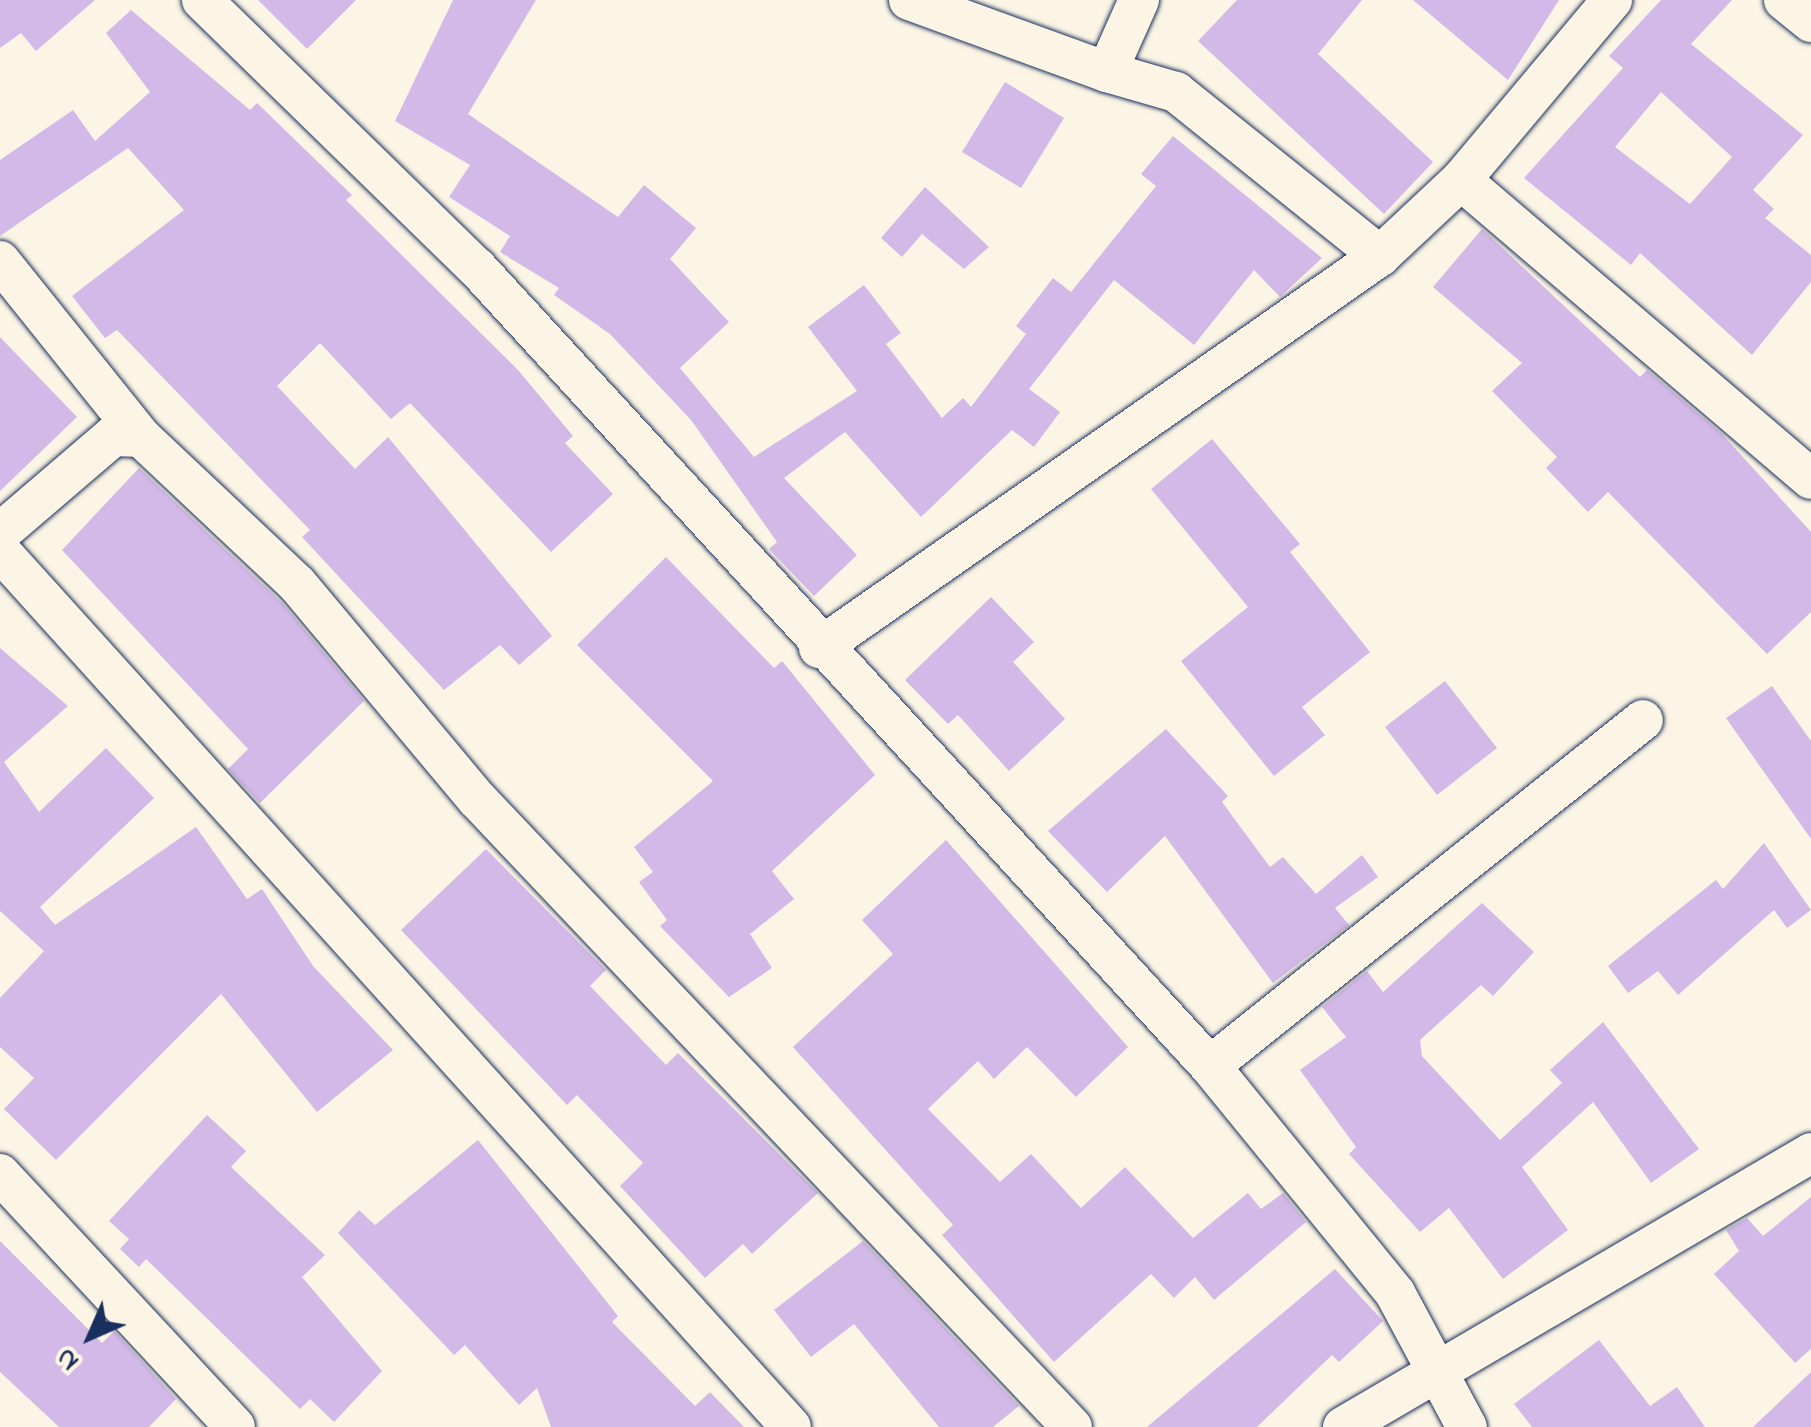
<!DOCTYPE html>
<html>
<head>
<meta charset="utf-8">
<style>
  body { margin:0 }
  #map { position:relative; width:1811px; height:1427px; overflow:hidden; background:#fcf5e5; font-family:"Indie Flower",sans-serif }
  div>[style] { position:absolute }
  .building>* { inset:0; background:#d3b9e8 }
  .roads { filter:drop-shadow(0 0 2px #1b2f5e) drop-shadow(0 0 2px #1b2f5e) }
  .minor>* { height:40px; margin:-20px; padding:0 20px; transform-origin:20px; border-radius:20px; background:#fcf5e5 }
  span { translate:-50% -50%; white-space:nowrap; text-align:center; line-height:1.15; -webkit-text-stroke:9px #fcf5e5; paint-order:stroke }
  .north { position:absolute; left:40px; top:1287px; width:100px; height:100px; -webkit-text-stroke:8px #fcf5e5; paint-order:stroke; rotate:225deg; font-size:28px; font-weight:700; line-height:40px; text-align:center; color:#1b2f5e }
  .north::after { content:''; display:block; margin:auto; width:35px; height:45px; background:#1b2f5e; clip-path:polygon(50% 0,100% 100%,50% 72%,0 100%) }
</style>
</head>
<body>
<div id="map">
  <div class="building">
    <i style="clip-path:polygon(0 0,95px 0,36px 51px,21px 33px,0 48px)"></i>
    <i style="clip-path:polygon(258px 0,356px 0,307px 49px)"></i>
    <i style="clip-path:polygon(453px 0,536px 0,468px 114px,618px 217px,644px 185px,696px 228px,670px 259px,729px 322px,680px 368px,754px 457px,857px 391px,808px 327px,864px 285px,901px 333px,886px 344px,942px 418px,963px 398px,971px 407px,1026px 334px,1016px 326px,1053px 278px,1071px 292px,1156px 186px,1141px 174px,1173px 136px,1322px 258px,1280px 297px,1254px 270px,1194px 345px,1114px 280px,1029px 389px,1060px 412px,1034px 447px,1012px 430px,921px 517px,845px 432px,784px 478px,857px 555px,814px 596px,769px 549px,777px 542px,691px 420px,610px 334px,554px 295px,559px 288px,500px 252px,510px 236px,449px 197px,470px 165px,395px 121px)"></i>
    <i style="clip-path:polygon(1237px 0,1362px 0,1318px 54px,1433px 162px,1384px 214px,1198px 41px)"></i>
    <i style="clip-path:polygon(1413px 0,1559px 0,1508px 80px)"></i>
    <i style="clip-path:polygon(evenodd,1661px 0,1732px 0,1691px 44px,1803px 135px,1753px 190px,1774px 209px,1765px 218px,1811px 255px,1811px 282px,1752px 355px,1640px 253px,1631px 265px,1524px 178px,1623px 68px,1609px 56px,1661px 0,1661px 92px,1732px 157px,1690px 204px,1615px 147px,1661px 92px)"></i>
    <i style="clip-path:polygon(131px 10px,250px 110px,257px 103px,352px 195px,346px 200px,518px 370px,573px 436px,565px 443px,613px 494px,551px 552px,410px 403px,391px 419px,320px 343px,277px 386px,355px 469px,388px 437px,552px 636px,519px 665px,500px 645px,444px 690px,302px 537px,310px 530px,117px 330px,105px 338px,72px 296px,184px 210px,128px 148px,0 236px,0 160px,73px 110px,95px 141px,150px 92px,106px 33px)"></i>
    <i style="clip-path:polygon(1005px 82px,1064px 118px,1021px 188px,962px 152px)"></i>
    <i style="clip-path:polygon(925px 187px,989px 247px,964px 269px,922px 234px,902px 257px,881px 238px)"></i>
    <i style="clip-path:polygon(1482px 229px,1640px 377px,1647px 370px,1722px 434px,1811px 532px,1811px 612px,1767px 654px,1608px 492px,1588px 512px,1546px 468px,1557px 457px,1492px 391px,1522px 363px,1433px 287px)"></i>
    <i style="clip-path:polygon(0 337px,77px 417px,0 491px)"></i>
    <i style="clip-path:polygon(1212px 439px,1300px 544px,1290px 552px,1370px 652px,1302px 707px,1325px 735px,1274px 776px,1181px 661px,1248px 607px,1151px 489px)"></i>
    <i style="clip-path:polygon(139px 468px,282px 603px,364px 701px,260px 803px,228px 769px,248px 749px,62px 550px)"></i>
    <i style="clip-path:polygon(666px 557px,774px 668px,782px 661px,875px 775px,772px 871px,794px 899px,750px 934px,772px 968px,729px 997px,660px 926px,667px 920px,639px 882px,653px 872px,634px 847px,713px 781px,577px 645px)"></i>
    <i style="clip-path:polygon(991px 597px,1034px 642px,1013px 662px,1065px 719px,1009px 771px,958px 715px,948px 724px,905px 680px)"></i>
    <i style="clip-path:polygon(0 648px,68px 706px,4px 762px,39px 812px,106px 748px,154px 798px,40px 907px,55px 925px,196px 827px,247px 899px,262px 889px,313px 966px,393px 1050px,317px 1112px,221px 994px,56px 1160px,4px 1109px,34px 1078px,0 1047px,0 998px,44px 951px,0 911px)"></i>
    <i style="clip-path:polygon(1445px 681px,1497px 748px,1437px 795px,1385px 727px)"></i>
    <i style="clip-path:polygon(1772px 686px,1811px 741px,1811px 839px,1726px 718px)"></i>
    <i style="clip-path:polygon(1166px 729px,1228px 796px,1222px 802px,1270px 867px,1283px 857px,1316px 894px,1362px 855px,1378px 877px,1335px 908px,1349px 925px,1273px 983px,1165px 836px,1107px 892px,1048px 831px)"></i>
    <i style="clip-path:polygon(946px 840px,1128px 1047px,1076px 1097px,1027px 1047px,994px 1079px,978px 1061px,928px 1109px,1000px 1182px,1031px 1154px,1081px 1208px,1125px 1167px,1193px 1238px,1248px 1193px,1261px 1209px,1283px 1193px,1306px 1222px,1214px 1300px,1195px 1277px,1174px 1298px,1151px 1274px,1054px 1362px,942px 1235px,953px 1225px,793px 1047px,893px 954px,862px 920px)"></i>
    <i style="clip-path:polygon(1764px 843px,1811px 910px,1787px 928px,1774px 910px,1678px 995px,1658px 971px,1628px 993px,1608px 966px,1716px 880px,1723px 889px)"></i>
    <i style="clip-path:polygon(486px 849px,606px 970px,590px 986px,666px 1065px,678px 1053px,818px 1193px,752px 1254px,743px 1244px,705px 1278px,620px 1186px,643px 1163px,577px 1095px,567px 1105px,401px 930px)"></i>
    <i style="clip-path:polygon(1482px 903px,1534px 952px,1493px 996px,1481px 985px,1420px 1040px,1422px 1056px,1500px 1140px,1562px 1083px,1550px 1070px,1603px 1022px,1699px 1149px,1651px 1183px,1593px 1102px,1522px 1167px,1568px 1230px,1503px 1279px,1449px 1208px,1420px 1232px,1349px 1154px,1356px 1147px,1300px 1070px,1346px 1037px,1322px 1007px,1367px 971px,1383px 992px)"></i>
    <i style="clip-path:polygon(207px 1115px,246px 1151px,231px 1167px,325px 1255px,302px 1277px,382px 1371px,334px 1422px,310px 1399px,300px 1409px,146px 1259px,139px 1267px,120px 1249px,129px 1239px,109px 1221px)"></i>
    <i style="clip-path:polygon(478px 1140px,618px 1316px,612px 1322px,695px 1406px,710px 1392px,744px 1427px,551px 1427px,537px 1388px,519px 1405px,465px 1345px,454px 1355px,338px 1233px,359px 1210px,375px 1225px)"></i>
    <i style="clip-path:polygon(1811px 1197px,1811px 1349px,1795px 1363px,1714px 1274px,1739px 1251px,1726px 1230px,1747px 1218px,1763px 1236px)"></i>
    <i style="clip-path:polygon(0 1241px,102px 1343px,114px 1331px,176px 1399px,149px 1427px,59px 1427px,0 1372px)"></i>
    <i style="clip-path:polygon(863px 1241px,1019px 1406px,993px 1427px,939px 1427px,854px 1324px,811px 1357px,774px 1310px)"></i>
    <i style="clip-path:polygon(1335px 1269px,1383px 1321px,1339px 1362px,1332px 1355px,1257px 1427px,1147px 1427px)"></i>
    <i style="clip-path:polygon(1599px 1340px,1650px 1406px,1677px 1387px,1705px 1427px,1532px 1427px,1514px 1404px)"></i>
    <i style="clip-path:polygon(1811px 1372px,1811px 1427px,1753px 1427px)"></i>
  </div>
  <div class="roads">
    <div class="minor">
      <i style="left:202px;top:0;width:383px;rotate:44.3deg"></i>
      <i style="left:476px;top:267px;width:1085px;rotate:47.43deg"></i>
      <i style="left:1210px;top:1066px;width:293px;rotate:50.8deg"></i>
      <i style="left:1395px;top:1293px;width:152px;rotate:61.8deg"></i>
      <i style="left:909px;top:0;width:211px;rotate:20deg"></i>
      <i style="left:1139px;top:0;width:79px;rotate:114deg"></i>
      <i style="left:1107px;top:72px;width:72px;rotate:16.2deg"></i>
      <i style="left:1176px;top:92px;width:262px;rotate:38.8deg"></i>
      <i style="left:1784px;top:0;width:35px;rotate:39deg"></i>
      <i style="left:1461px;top:180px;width:460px;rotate:40.5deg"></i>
      <i style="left:0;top:261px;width:226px;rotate:51.3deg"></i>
      <i style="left:141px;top:437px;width:214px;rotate:43.3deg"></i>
      <i style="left:297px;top:584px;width:280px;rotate:50.1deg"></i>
      <i style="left:477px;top:799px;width:865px;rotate:46.55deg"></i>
      <i style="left:0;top:533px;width:149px;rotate:-40.6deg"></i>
      <i style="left:113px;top:436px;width:28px;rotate:2deg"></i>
      <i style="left:0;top:551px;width:1180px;rotate:47.92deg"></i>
      <i style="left:819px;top:648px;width:684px;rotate:-34.94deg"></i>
      <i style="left:1380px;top:256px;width:111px;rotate:-43.2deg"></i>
      <i style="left:1461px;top:180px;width:235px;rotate:-50deg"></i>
      <i style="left:1210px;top:1066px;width:554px;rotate:-38.63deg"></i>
      <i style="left:0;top:1174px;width:345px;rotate:47.1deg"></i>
      <i style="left:1343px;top:1427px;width:542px;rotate:-30.35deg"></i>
    </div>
  </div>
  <div class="north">N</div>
</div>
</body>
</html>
